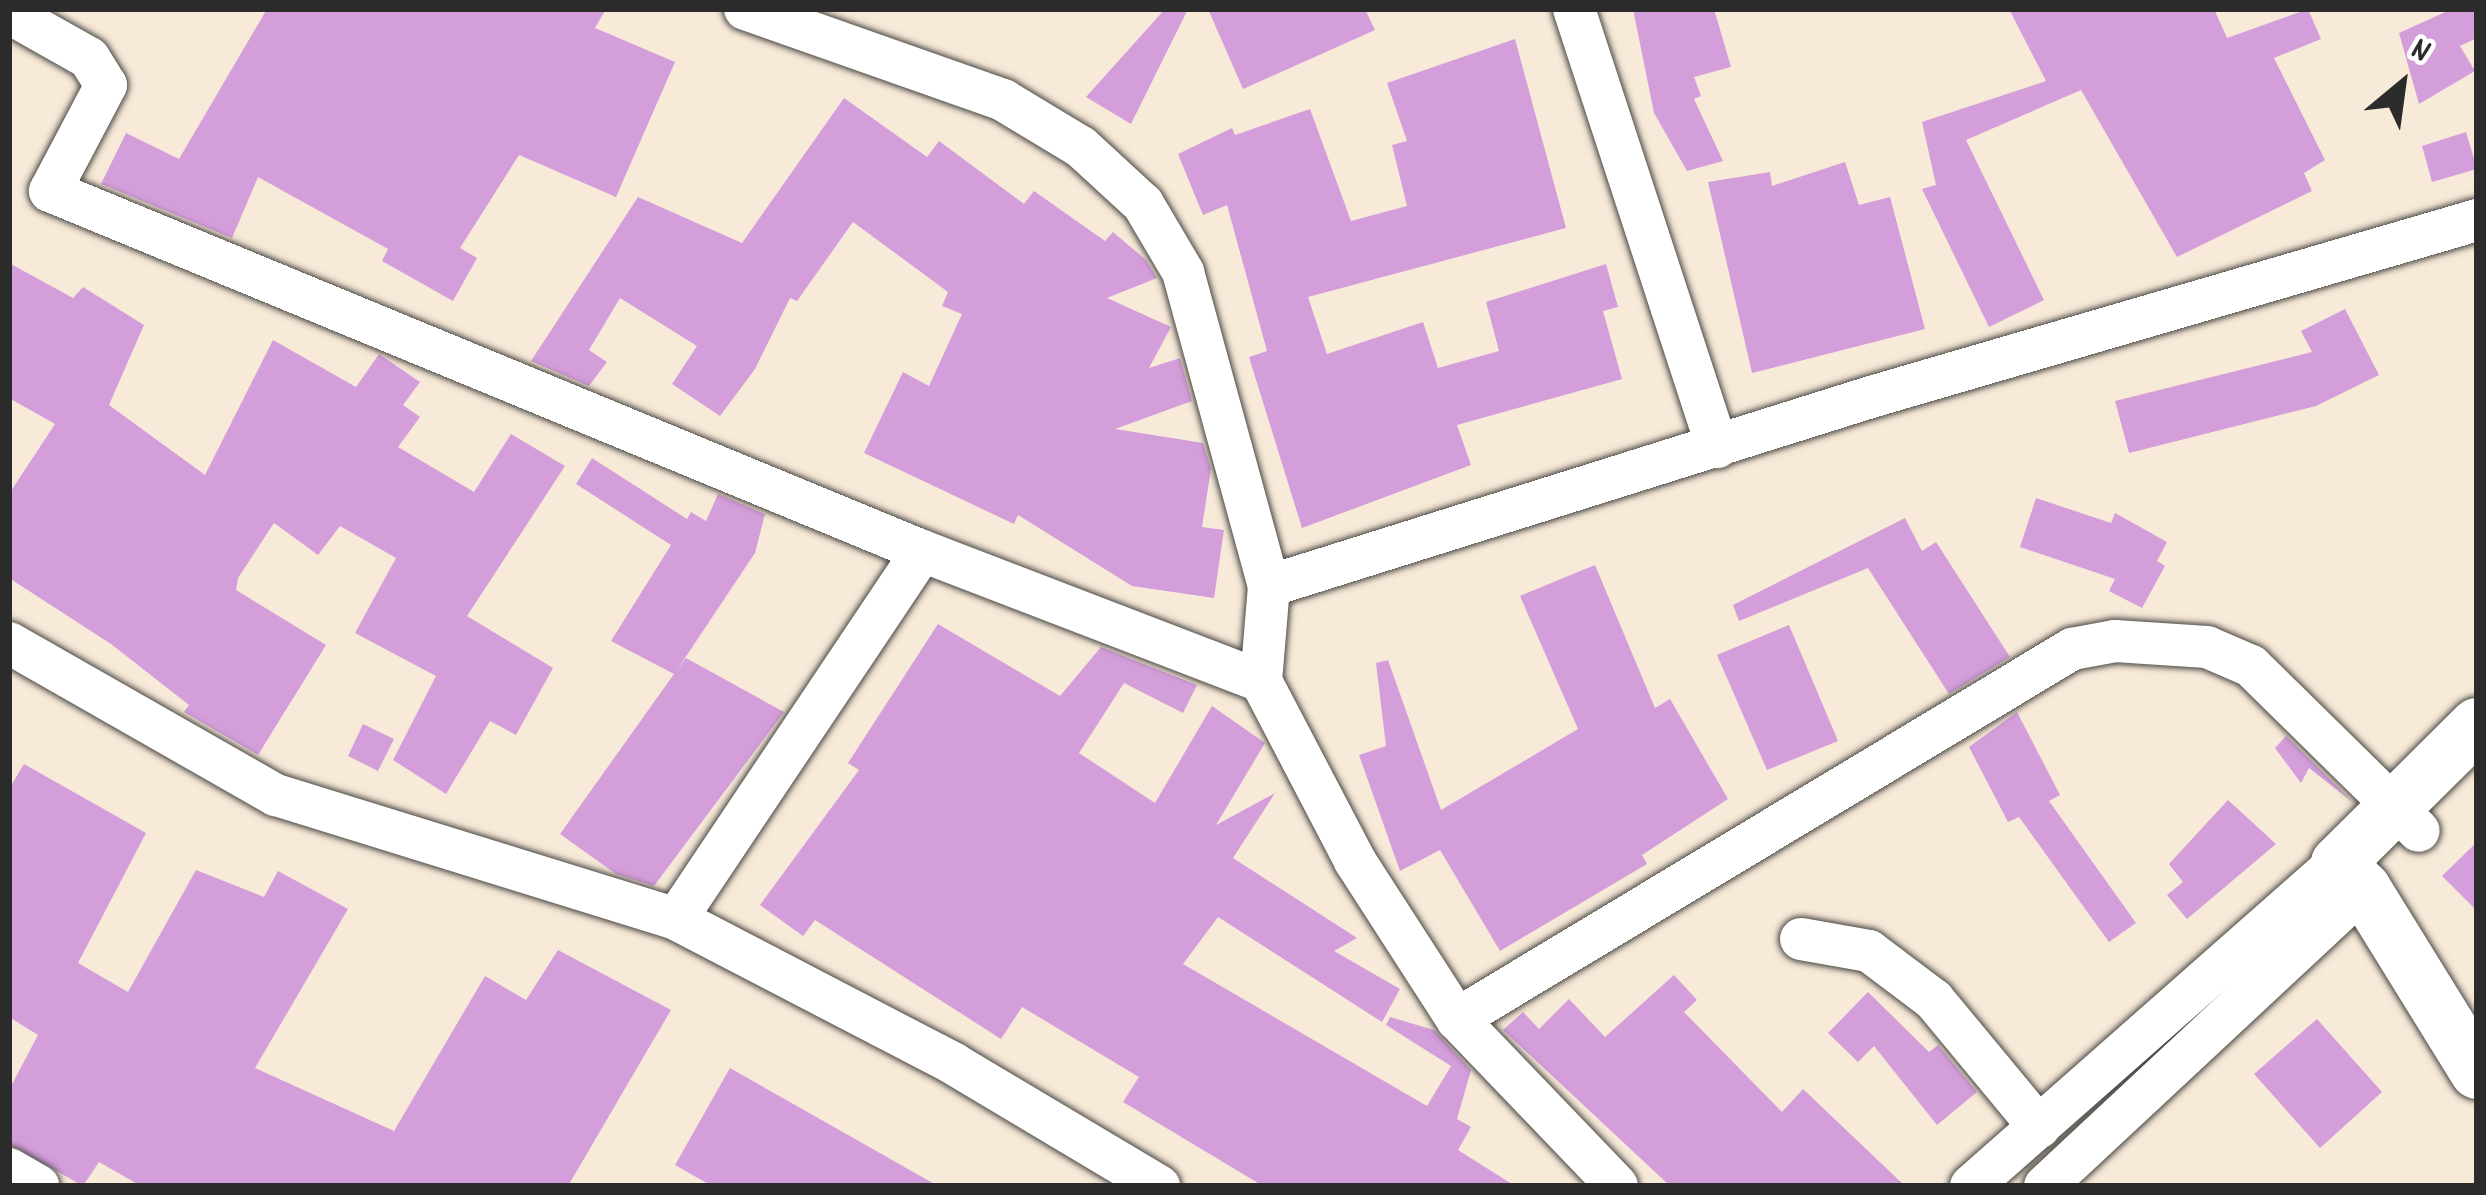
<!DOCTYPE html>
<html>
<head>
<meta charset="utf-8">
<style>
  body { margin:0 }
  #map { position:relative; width:2486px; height:1195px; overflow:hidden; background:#f8ead8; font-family:Dekko,sans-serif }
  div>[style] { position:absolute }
  .building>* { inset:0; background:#d49edb }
  .roads { filter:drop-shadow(0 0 3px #4a4845) drop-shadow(0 0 3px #4a4845) }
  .minor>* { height:42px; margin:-21px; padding:0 21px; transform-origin:21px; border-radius:21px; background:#fff }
  .major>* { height:54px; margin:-27px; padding:0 27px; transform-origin:27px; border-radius:27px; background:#fff }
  span { translate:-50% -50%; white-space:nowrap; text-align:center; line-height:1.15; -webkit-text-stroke:12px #fff; paint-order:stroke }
  .frame { position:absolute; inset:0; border:12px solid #2b2b2b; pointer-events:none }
  .north { position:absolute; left:2342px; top:24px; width:120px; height:120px; -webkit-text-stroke:9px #fff; paint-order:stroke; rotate:29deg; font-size:33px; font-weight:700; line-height:48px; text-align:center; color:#2b2b2b }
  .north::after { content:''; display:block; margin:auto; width:42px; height:54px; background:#2b2b2b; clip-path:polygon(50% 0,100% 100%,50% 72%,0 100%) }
</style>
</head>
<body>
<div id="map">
  <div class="building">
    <i style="clip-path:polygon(267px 9px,606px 9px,595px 28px,675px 62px,616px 197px,519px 155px,460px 248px,477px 258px,453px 301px,382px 261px,388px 249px,258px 177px,232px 238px,101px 184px,126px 133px,179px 159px)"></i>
    <i style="clip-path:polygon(1165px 9px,1188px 9px,1131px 124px,1086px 97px)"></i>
    <i style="clip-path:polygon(1208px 9px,1365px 9px,1375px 30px,1243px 89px)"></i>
    <i style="clip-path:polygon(1633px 9px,1714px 9px,1731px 67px,1694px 77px,1701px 96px,1694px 99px,1723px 161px,1687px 171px,1654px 113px)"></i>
    <i style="clip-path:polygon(2009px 9px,2214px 9px,2227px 38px,2308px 9px,2321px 39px,2274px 58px,2325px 160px,2304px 173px,2312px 191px,2177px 257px,2081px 90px,1966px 140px,2044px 300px,1989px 327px,1922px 189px,1936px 185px,1922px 122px,2046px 81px)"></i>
    <i style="clip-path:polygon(2452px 9px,2477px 9px,2477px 38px,2460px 46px,2475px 71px,2419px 104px,2399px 33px)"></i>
    <i style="clip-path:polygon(1515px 39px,1566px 228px,1308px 297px,1327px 354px,1423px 322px,1438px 368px,1499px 351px,1486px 302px,1606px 264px,1618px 307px,1603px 311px,1622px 379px,1457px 425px,1471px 465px,1302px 528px,1249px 357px,1267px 351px,1227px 205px,1203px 215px,1178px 154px,1232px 128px,1235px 135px,1310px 109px,1351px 221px,1407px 206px,1392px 145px,1407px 141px,1387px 83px)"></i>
    <i style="clip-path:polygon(844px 98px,927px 157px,939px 141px,1024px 204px,1034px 191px,1105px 241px,1113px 232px,1146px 260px,1157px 278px,1107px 298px,1171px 327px,1149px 368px,1180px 358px,1192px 401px,1115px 429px,1203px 443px,1211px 469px,1202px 527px,1224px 530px,1214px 598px,1132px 586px,1018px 515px,1014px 524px,864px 453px,903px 372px,929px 386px,962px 314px,942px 306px,948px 292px,853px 222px,797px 301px,790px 298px,755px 369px,720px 416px,672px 384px,697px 346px,620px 298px,589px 350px,607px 362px,589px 386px,531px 361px,638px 197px,742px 243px)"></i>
    <i style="clip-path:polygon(2466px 132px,2477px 169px,2432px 182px,2422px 146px)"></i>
    <i style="clip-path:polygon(1845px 162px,1859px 205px,1890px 197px,1925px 329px,1752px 373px,1708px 182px,1770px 172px,1772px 186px)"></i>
    <i style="clip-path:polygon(9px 263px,73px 298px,83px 287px,144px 325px,109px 405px,205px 475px,273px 340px,356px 387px,379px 354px,420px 382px,403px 405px,420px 417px,398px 447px,474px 492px,511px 434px,565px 466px,467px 616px,553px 668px,516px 735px,490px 721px,446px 794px,393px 760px,436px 676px,355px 633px,396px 558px,340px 526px,318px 555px,274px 523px,238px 578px,236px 590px,326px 645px,258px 755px,184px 712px,189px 705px,111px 644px,9px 578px,9px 494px,55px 424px,9px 398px)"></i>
    <i style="clip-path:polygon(2345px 309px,2379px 375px,2316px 406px,2129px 453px,2115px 401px,2312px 352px,2301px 331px)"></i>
    <i style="clip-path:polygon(592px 458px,687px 519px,691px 512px,706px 521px,718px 494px,765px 514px,755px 553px,677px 670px,686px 658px,784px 712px,654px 886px,616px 874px,560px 834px,674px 674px,611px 641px,671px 545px,576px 484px)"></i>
    <i style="clip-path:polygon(2036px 498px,2111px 523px,2115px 513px,2167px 542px,2157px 561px,2165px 566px,2142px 608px,2109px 591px,2115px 579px,2020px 547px)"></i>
    <i style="clip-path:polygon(1905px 518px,1922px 551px,1936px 542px,2010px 657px,1949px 694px,1868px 568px,1739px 621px,1733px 605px)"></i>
    <i style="clip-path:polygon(1595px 565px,1655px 708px,1670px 699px,1728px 799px,1642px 855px,1647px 864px,1500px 951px,1440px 850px,1400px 871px,1359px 755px,1386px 746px,1376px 663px,1388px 660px,1441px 810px,1578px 729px,1520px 596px)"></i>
    <i style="clip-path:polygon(938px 624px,1060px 696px,1101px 647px,1197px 685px,1183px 713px,1124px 683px,1079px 753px,1155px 803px,1212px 706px,1265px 743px,1216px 825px,1275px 793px,1233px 858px,1357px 938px,1334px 951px,1400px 989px,1382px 1022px,1218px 917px,1183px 964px,1427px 1106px,1451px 1066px,1386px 1025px,1390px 1017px,1434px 1030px,1471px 1070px,1457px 1119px,1471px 1127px,1458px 1150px,1515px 1186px,1263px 1186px,1123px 1102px,1139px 1077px,1022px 1007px,1001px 1039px,815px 920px,803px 936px,760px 905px,859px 770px,848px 763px)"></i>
    <i style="clip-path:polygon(1789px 625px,1838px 741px,1767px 770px,1717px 655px)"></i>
    <i style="clip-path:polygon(2017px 712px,2060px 795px,2049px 801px,2136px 923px,2109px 942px,2019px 817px,2008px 822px,1969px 747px)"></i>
    <i style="clip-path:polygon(363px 724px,394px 739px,378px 771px,348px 756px)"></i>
    <i style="clip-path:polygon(2286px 736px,2354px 803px,2309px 768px,2301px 783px,2275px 748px)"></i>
    <i style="clip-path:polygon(24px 764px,146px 833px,78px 963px,128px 992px,196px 870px,264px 897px,278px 871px,348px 909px,255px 1068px,394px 1131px,485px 976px,526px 1000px,558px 950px,671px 1010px,568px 1186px,141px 1186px,99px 1162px,83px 1186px,9px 1144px,9px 1090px,38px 1035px,9px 1017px,9px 789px)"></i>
    <i style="clip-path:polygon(2228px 800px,2276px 844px,2187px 919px,2167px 895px,2183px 882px,2169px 864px)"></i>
    <i style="clip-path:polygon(2477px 842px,2477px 911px,2442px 876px)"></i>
    <i style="clip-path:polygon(1674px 975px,1697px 1000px,1684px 1012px,1782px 1112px,1803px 1089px,1905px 1186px,1670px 1186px,1503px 1030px,1523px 1012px,1539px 1029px,1569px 999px,1605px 1037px)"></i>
    <i style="clip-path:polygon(1868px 992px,1929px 1052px,1938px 1045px,1977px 1092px,1937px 1125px,1874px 1046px,1858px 1062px,1828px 1033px)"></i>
    <i style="clip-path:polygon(2317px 1019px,2382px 1092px,2320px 1148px,2254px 1074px)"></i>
    <i style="clip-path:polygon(730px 1068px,938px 1186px,712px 1186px,675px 1165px)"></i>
  </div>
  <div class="roads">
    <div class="minor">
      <i style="left:745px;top:9px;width:274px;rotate:19.4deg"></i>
      <i style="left:1003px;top:100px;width:91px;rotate:31.1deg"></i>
      <i style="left:1081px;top:147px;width:84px;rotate:42.6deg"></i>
      <i style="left:1143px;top:204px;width:79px;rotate:59.5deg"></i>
      <i style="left:1183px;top:272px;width:326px;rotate:74.7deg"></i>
      <i style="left:1269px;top:586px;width:95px;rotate:94.8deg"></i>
      <i style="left:1261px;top:681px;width:203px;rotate:62.4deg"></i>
      <i style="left:1355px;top:861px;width:188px;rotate:57.2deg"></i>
      <i style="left:1457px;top:1019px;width:231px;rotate:46.2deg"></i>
      <i style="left:1574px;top:9px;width:461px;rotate:71.9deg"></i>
      <i style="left:9px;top:13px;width:92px;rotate:29.4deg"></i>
      <i style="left:89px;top:58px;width:32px;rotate:58deg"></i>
      <i style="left:106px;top:85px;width:120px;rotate:117.8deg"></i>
      <i style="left:50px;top:191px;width:943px;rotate:22.43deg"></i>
      <i style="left:922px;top:551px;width:363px;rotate:21deg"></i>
      <i style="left:1269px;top:586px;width:631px;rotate:-17.43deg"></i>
      <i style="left:1871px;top:397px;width:631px;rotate:-16.28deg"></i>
      <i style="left:9px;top:643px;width:307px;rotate:29.7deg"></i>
      <i style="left:276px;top:795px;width:419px;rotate:17.2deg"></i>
      <i style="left:676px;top:919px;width:314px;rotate:27.5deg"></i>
      <i style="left:954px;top:1064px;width:239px;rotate:30.8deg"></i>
      <i style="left:676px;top:919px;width:443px;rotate:-56.2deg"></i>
      <i style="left:1801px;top:939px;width:69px;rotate:10deg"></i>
      <i style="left:1869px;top:951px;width:81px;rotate:37deg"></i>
      <i style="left:1934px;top:1000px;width:165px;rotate:50.4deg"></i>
      <i style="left:1457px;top:1019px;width:718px;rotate:-31.03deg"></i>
      <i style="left:2072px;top:649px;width:44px;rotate:-10.5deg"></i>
      <i style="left:2115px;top:641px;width:92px;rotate:3.7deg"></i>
      <i style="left:2207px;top:647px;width:48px;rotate:23.4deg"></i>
      <i style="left:2251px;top:666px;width:235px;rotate:44.5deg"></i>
      <i style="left:9px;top:1169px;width:34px;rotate:30deg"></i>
      <i style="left:1971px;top:1186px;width:489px;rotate:-41.4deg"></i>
      <i style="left:2045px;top:1186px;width:436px;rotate:-43deg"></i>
    </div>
    <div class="major">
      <i style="left:2477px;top:725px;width:196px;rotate:135.2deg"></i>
      <i style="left:2338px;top:863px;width:37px;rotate:45deg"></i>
      <i style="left:2364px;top:889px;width:215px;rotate:58.3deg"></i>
    </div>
  </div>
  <div class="frame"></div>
  <div class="north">N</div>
</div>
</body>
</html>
